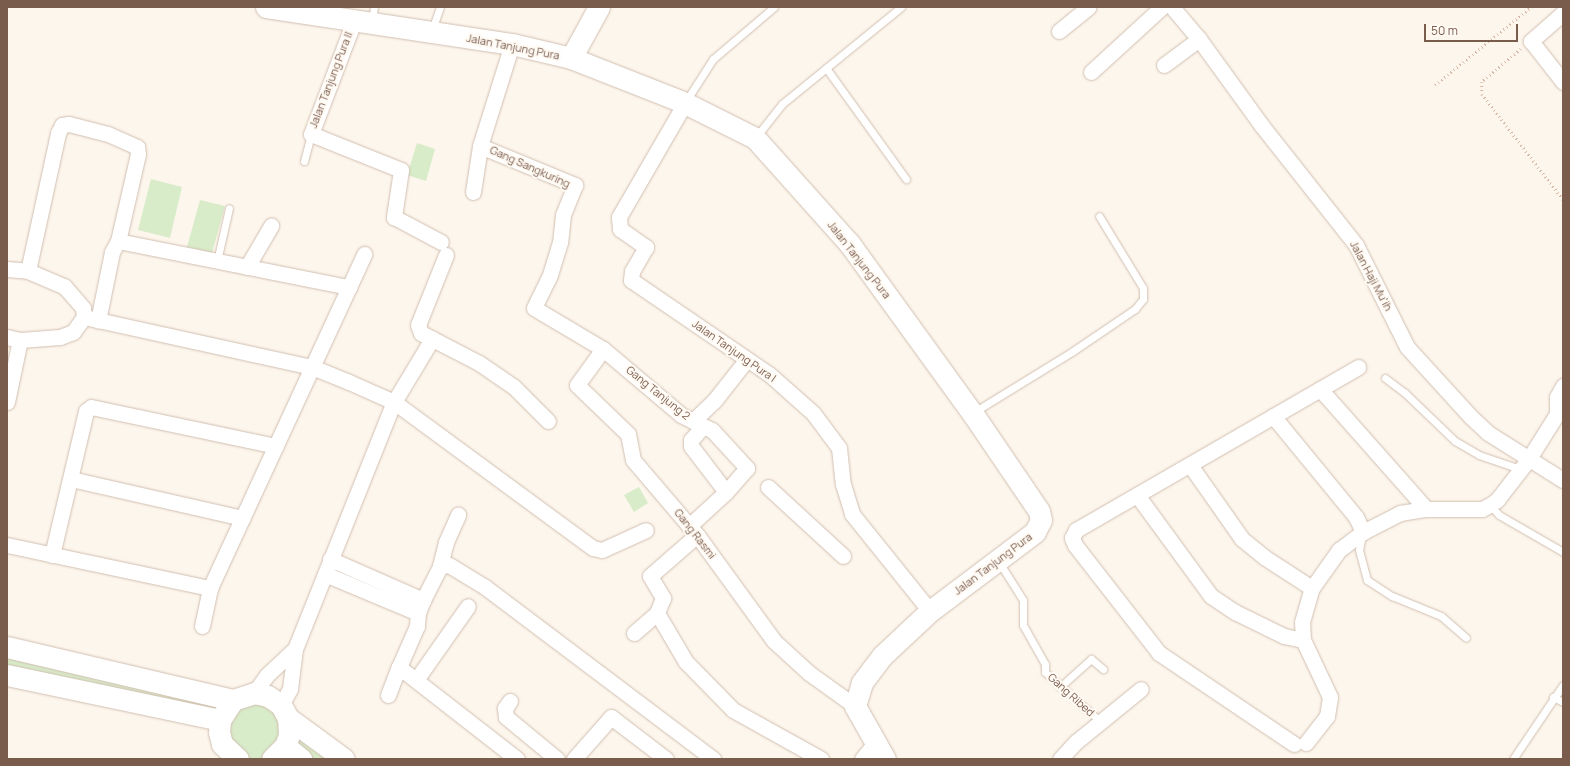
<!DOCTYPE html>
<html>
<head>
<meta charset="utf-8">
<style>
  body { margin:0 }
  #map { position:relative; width:1570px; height:766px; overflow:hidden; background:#fdf6ec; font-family:Manrope,sans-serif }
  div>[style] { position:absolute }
  .green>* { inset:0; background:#d8ecc9 }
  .path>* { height:2.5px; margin-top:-1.25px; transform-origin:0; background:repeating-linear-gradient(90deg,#d9b8a5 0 1px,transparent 0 4px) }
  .roads { filter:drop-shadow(0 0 1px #d1beb0) drop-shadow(0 0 1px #d1beb0) }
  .lane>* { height:7px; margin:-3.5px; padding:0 3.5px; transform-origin:3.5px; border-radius:3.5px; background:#fff }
  .street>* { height:15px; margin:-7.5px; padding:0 7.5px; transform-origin:7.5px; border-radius:7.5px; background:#fff }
  .secondary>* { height:21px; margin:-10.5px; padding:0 10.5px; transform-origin:10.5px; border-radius:10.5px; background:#fff }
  span { translate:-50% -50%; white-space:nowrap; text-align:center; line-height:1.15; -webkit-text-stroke:4px #fffaf3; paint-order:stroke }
  .street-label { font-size:11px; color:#7a5c4d }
  .frame { position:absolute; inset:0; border:8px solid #7a5c4d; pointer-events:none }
  .scale { position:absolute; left:1424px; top:24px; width:94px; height:18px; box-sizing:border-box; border:2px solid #7a5c4d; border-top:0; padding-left:5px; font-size:12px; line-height:14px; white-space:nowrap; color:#7a5c4d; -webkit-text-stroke:3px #fffaf3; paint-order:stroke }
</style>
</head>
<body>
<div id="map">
  <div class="green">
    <i style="clip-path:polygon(417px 143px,435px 149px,426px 181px,407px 175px)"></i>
    <i style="clip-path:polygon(151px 179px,182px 187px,170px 238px,138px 230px)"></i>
    <i style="clip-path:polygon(200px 200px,225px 206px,212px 253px,187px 247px)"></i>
    <i style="clip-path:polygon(639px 487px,648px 503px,634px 512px,624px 495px)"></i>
    <i style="clip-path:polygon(7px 647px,198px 691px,254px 693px,343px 759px,238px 759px,220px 720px,7px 675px)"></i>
  </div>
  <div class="path">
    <i style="left:1521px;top:49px;width:51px;rotate:139.8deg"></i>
    <i style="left:1482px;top:82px;width:12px;rotate:90deg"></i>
    <i style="left:1482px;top:94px;width:133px;rotate:52.4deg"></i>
    <i style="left:1435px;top:85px;width:124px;rotate:-39.1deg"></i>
  </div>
  <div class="roads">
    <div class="lane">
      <i style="left:372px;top:21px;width:14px;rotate:-82deg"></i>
      <i style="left:432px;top:30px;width:24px;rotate:-71deg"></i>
      <i style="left:826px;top:68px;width:137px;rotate:54.2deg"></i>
      <i style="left:686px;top:101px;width:50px;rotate:-57.3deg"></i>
      <i style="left:713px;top:59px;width:80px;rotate:-40.4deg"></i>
      <i style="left:756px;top:137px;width:42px;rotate:-51.8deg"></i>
      <i style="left:782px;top:104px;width:154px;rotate:-39.2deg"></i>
      <i style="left:304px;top:161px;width:28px;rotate:-75deg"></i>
      <i style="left:217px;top:261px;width:54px;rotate:-77.2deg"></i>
      <i style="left:1385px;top:378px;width:25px;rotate:37deg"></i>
      <i style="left:1405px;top:393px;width:69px;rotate:43.8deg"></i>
      <i style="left:1455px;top:441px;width:28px;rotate:30deg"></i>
      <i style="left:1479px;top:455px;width:43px;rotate:18.9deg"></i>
      <i style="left:974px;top:412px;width:116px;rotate:-31.6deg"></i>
      <i style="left:1073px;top:351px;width:75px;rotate:-34.1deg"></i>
      <i style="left:1135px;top:309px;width:13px;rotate:-51deg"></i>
      <i style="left:1143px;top:299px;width:11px;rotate:-90deg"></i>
      <i style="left:1143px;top:288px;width:84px;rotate:-121.4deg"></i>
      <i style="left:1490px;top:505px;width:13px;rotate:48deg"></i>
      <i style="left:1499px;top:515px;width:74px;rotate:30deg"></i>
      <i style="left:1362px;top:535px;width:15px;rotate:101deg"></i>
      <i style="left:1359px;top:550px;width:31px;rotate:75deg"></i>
      <i style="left:1367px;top:580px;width:30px;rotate:33deg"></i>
      <i style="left:1392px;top:596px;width:53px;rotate:22.2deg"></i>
      <i style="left:1441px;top:616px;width:33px;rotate:41deg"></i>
      <i style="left:999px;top:562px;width:45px;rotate:57.7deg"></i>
      <i style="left:1023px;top:600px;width:25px;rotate:90deg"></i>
      <i style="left:1023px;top:625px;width:45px;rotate:60.6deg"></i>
      <i style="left:1045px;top:664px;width:8px;rotate:90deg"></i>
      <i style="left:1045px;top:672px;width:75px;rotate:41.8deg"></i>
      <i style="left:1060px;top:687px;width:42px;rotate:-42.1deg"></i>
      <i style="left:1091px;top:659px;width:16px;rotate:40deg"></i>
      <i style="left:1553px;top:697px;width:11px;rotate:27deg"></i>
      <i style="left:1513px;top:759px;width:89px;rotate:-56deg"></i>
    </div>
    <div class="street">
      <i style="left:1172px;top:7px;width:42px;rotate:49.8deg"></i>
      <i style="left:1199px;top:39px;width:107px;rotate:54.1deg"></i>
      <i style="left:1262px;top:126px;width:152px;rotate:51.7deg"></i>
      <i style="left:1356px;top:245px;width:114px;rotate:63.4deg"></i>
      <i style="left:1407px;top:347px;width:95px;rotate:47.6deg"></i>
      <i style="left:1471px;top:417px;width:23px;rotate:43deg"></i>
      <i style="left:1488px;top:433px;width:89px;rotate:32.1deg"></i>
      <i style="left:1563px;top:13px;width:43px;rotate:138.8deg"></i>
      <i style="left:1531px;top:41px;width:52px;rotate:52deg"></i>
      <i style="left:354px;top:21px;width:121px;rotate:110.8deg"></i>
      <i style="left:311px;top:134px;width:97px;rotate:21.8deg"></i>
      <i style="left:401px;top:170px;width:48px;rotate:98.5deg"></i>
      <i style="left:394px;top:217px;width:53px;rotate:28deg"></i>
      <i style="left:1059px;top:31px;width:38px;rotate:-39deg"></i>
      <i style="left:512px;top:44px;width:107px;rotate:107.4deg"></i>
      <i style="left:480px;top:146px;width:103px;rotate:22.3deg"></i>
      <i style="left:575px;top:185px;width:32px;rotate:112deg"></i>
      <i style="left:563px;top:215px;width:27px;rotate:96deg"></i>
      <i style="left:560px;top:242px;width:37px;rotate:107deg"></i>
      <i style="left:549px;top:277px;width:34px;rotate:116deg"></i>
      <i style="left:534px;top:308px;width:80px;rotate:30.7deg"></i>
      <i style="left:603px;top:349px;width:102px;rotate:40.2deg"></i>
      <i style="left:681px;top:415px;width:34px;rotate:26deg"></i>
      <i style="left:712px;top:430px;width:52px;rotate:47.4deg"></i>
      <i style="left:747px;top:468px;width:32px;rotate:131deg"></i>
      <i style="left:1164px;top:65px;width:44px;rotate:-36.6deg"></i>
      <i style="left:1091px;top:72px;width:96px;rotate:-42.5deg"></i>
      <i style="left:685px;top:103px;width:132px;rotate:120.1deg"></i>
      <i style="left:619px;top:217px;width:12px;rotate:85deg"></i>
      <i style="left:620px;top:229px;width:32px;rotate:35deg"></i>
      <i style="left:646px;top:247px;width:28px;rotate:120deg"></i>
      <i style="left:632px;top:271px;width:9px;rotate:96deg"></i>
      <i style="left:631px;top:280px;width:167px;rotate:34.3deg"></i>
      <i style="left:769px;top:374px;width:59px;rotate:41.6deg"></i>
      <i style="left:813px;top:413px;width:44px;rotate:53.4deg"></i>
      <i style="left:839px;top:448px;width:36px;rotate:84deg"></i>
      <i style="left:843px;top:484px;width:31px;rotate:73deg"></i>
      <i style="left:852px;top:514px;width:124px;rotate:51.2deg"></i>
      <i style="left:473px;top:192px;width:47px;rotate:-81.3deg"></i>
      <i style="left:118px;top:241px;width:236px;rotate:11.3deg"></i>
      <i style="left:446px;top:255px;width:75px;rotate:111.8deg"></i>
      <i style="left:418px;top:325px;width:9px;rotate:69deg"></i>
      <i style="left:421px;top:333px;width:65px;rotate:27.3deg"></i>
      <i style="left:479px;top:363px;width:42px;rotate:34.4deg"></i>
      <i style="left:514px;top:387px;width:48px;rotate:45deg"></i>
      <i style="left:247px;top:267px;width:48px;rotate:-59.7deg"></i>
      <i style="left:7px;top:269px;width:21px;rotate:5deg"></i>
      <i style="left:28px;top:271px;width:39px;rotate:23deg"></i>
      <i style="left:64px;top:286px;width:29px;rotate:49deg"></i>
      <i style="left:83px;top:308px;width:9px;rotate:84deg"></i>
      <i style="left:84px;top:317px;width:19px;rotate:126deg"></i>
      <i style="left:73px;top:332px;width:14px;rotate:159deg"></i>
      <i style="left:60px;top:337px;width:40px;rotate:175.7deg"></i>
      <i style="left:20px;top:340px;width:13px;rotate:-167deg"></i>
      <i style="left:28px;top:271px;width:141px;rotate:-77.7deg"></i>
      <i style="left:58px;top:133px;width:9px;rotate:-63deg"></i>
      <i style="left:62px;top:125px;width:7px;rotate:-8deg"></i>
      <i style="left:69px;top:124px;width:40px;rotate:14.4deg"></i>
      <i style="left:108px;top:134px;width:32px;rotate:24deg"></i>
      <i style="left:137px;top:147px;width:7px;rotate:82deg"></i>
      <i style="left:138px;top:154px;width:89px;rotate:102.9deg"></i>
      <i style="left:118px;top:241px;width:13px;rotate:119deg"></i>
      <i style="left:112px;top:252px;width:70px;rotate:101.5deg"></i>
      <i style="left:84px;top:317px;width:233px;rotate:12.4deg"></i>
      <i style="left:312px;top:367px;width:40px;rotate:22deg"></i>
      <i style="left:349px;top:382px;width:49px;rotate:24deg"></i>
      <i style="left:394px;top:402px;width:247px;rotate:36.3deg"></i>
      <i style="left:593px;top:548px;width:9px;rotate:13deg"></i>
      <i style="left:602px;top:550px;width:48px;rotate:-24.4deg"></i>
      <i style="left:603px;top:349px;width:44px;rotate:125.8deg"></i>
      <i style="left:577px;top:385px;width:71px;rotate:43.9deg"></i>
      <i style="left:628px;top:434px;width:26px;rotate:79deg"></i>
      <i style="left:633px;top:460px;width:99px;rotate:49.5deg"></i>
      <i style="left:697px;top:535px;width:131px;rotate:54deg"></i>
      <i style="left:774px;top:641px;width:47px;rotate:42.4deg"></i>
      <i style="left:809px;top:673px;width:57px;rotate:35.7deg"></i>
      <i style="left:1320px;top:389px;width:160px;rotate:48.5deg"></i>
      <i style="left:7px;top:402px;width:63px;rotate:-78.2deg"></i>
      <i style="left:1557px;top:414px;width:17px;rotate:-90deg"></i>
      <i style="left:1557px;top:397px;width:13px;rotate:-61deg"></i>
      <i style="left:1273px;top:416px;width:131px;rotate:50.6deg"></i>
      <i style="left:1356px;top:517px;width:17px;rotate:65deg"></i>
      <i style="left:693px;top:421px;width:29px;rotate:-44deg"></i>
      <i style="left:714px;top:401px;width:53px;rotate:-51.8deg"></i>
      <i style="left:1190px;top:465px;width:90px;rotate:54.9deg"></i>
      <i style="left:1242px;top:539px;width:28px;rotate:39deg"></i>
      <i style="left:1264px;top:557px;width:57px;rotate:32.9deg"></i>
      <i style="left:71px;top:479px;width:176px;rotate:12.8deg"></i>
      <i style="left:768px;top:487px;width:102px;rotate:42.6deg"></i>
      <i style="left:1137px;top:495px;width:125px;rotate:53.8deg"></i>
      <i style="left:1211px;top:596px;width:29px;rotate:34deg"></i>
      <i style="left:1235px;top:612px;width:55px;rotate:26.1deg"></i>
      <i style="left:1284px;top:636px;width:19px;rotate:12deg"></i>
      <i style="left:689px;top:526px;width:50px;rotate:-42.6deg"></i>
      <i style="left:726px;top:492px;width:58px;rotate:-127.3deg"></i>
      <i style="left:691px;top:446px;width:6px;rotate:-90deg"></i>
      <i style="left:691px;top:440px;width:18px;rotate:-49deg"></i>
      <i style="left:697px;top:535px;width:62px;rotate:138.9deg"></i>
      <i style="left:650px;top:576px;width:26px;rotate:59deg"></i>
      <i style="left:663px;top:598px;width:16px;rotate:112deg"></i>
      <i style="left:657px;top:613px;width:57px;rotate:59.4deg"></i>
      <i style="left:686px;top:662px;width:67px;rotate:45.6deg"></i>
      <i style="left:733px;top:710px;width:101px;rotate:29.1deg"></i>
      <i style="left:7px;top:545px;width:208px;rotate:12deg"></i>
      <i style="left:52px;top:555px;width:148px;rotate:-76.7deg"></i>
      <i style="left:86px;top:411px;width:6px;rotate:-39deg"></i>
      <i style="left:91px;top:407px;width:189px;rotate:11.9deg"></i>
      <i style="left:330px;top:559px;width:102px;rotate:23.8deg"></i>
      <i style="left:440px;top:566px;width:25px;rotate:-76deg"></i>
      <i style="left:446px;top:542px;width:30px;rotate:-66deg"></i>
      <i style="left:325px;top:574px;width:101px;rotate:22.8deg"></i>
      <i style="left:202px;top:626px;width:39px;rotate:-78deg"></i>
      <i style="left:210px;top:588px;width:368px;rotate:-65.2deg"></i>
      <i style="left:634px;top:633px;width:30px;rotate:-41deg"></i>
      <i style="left:416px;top:680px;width:90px;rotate:-54.9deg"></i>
      <i style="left:254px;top:693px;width:22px;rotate:-54deg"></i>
      <i style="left:267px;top:675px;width:38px;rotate:-43deg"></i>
      <i style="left:388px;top:695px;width:30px;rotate:-69deg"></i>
      <i style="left:510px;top:701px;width:9px;rotate:126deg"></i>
      <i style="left:505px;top:708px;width:9px;rotate:84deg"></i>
      <i style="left:506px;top:717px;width:66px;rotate:39.5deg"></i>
      <i style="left:281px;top:705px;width:18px;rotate:-61deg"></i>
      <i style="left:290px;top:689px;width:40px;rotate:-82.9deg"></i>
      <i style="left:295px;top:649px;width:266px;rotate:-68.2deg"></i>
      <i style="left:394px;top:402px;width:74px;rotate:-58.9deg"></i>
      <i style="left:1306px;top:743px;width:34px;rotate:-52deg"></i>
      <i style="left:1327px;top:716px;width:19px;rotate:-81deg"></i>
      <i style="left:1330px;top:697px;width:63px;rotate:-115.3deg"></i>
      <i style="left:1303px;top:640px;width:18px;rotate:-93deg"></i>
      <i style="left:1302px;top:622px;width:35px;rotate:-74deg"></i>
      <i style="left:1312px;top:588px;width:47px;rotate:-54.6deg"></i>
      <i style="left:1339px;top:550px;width:30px;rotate:-37deg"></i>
      <i style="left:1363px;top:532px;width:42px;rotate:-27.2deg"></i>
      <i style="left:1400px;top:513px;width:26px;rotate:-9deg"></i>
      <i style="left:1426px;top:509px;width:56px"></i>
      <i style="left:1482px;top:509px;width:9px;rotate:-27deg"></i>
      <i style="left:1490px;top:505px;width:9px;rotate:-36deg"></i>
      <i style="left:1497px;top:500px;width:51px;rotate:-52.2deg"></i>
      <i style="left:1528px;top:460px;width:54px;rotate:-57.8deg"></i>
      <i style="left:1557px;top:414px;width:8px;rotate:-40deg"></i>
      <i style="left:1294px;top:744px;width:163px;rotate:-146deg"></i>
      <i style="left:1159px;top:653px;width:137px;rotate:-127.9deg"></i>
      <i style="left:1075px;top:545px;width:8px;rotate:-113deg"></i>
      <i style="left:1072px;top:538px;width:9px;rotate:-63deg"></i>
      <i style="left:1076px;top:530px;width:326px;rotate:-30deg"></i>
      <i style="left:517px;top:759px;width:150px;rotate:-142.1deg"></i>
      <i style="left:399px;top:667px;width:45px;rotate:-66.3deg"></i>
      <i style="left:417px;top:626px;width:13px;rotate:-86deg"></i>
      <i style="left:418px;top:613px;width:14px;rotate:-69deg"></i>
      <i style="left:423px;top:600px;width:38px;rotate:-63deg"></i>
      <i style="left:440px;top:566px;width:9px;rotate:-6deg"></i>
      <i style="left:449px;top:565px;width:42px;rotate:31.4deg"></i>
      <i style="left:485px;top:587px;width:286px;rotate:37deg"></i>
      <i style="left:574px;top:759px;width:56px;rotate:-48.6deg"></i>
      <i style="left:611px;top:717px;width:69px;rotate:37.4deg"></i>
      <i style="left:862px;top:759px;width:19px;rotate:-51deg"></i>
      <i style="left:1060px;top:759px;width:25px;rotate:-47deg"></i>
      <i style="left:1077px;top:741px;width:82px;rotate:-39.1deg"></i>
    </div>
    <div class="secondary">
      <i style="left:266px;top:7px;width:249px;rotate:8.6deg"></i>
      <i style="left:512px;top:44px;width:61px;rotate:13.3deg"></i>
      <i style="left:571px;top:58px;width:123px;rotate:21.5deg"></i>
      <i style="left:685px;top:103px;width:78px;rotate:26.6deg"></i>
      <i style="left:755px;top:138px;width:141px;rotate:48.2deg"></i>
      <i style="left:849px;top:243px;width:211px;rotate:54.1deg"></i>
      <i style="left:973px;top:414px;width:117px;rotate:55.8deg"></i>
      <i style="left:1039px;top:511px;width:9px;rotate:77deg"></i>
      <i style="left:1041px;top:520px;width:13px;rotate:117deg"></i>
      <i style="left:1035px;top:532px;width:131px;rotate:143deg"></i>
      <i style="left:930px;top:611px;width:66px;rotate:136.8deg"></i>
      <i style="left:882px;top:656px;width:34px;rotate:127deg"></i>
      <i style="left:862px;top:683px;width:24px;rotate:107deg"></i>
      <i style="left:855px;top:706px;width:61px;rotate:60.5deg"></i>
      <i style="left:571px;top:58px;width:58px;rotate:-61.2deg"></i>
      <i style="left:7px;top:647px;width:232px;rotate:13.2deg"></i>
      <i style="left:7px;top:675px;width:218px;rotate:11.9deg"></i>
      <i style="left:285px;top:746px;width:21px;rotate:39deg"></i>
      <i style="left:238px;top:759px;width:22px;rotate:-137deg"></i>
      <i style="left:222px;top:744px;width:12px;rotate:-104deg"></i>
      <i style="left:219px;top:732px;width:12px;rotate:-85deg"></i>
      <i style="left:220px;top:720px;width:24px;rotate:-57deg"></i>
      <i style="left:233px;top:700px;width:22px;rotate:-18deg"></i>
      <i style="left:254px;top:693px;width:14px;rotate:12deg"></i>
      <i style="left:268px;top:696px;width:16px;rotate:35deg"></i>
      <i style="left:281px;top:705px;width:15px;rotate:62deg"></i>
      <i style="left:288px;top:718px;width:69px;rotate:36.2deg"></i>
      <i style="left:272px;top:759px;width:18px;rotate:-45deg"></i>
      <i style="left:285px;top:746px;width:12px;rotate:-70deg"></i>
      <i style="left:289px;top:735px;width:17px;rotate:-93deg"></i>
    </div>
  </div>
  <div class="street-label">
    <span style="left:513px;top:47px;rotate:11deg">Jalan Tanjung Pura</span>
    <span style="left:331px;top:80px;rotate:-69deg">Jalan Tanjung Pura II</span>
    <span style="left:530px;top:167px;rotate:24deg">Gang Sangkuring</span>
    <span style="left:859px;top:260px;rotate:52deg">Jalan Tanjung Pura</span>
    <span style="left:1371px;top:276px;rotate:62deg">Jalan Haji Mu'ih</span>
    <span style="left:734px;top:351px;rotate:35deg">Jalan Tanjung Pura I</span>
    <span style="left:658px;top:393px;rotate:39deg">Gang Tanjung 2</span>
    <span style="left:695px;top:534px;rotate:52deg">Gang Rasmi</span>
    <span style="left:993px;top:564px;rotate:-37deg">Jalan Tanjung Pura</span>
    <span style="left:1071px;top:695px;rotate:42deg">Gang Ribed</span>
  </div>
  <div class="frame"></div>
  <div class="scale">50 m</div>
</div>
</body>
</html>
